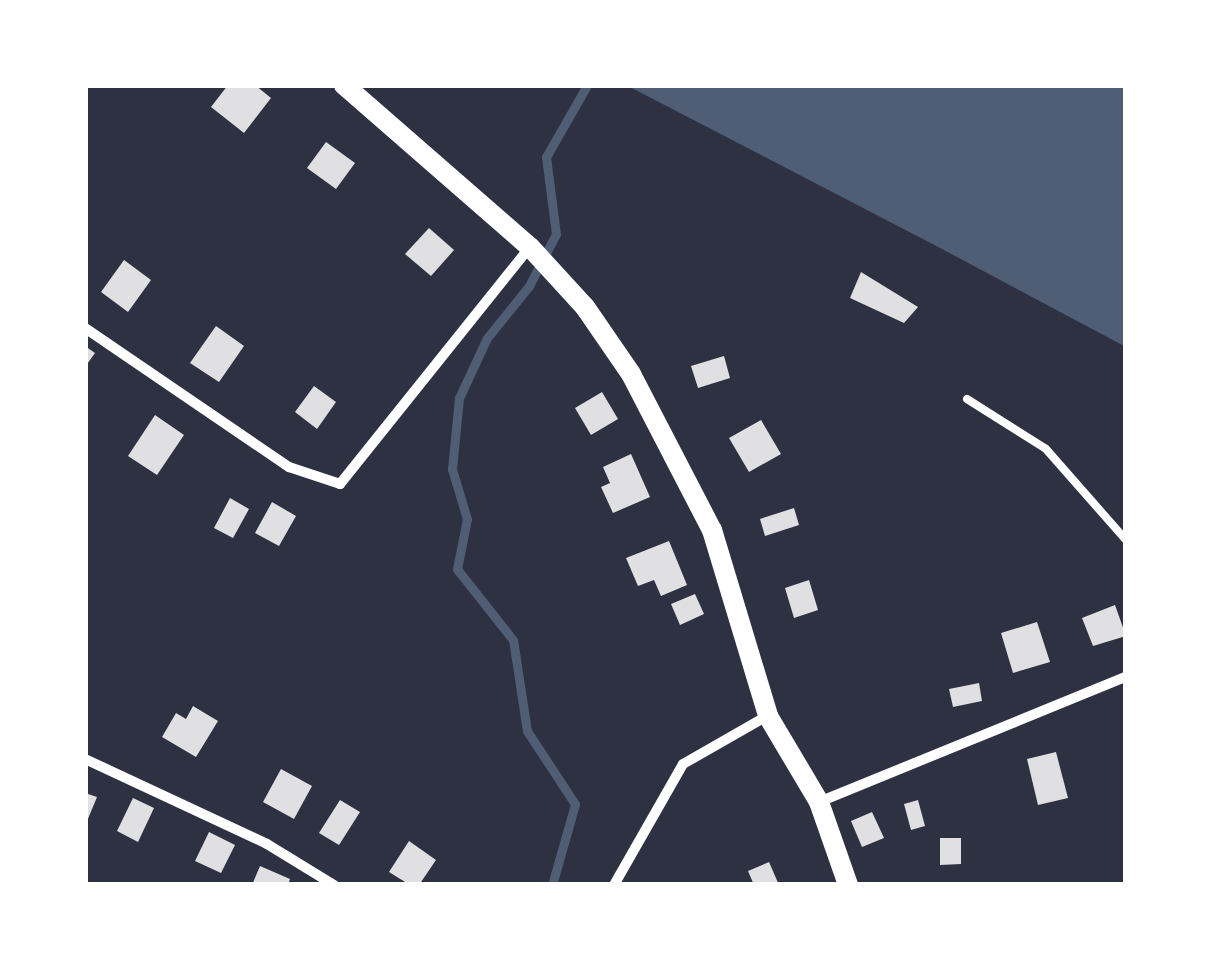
<!DOCTYPE html>
<html>
<head>
<meta charset="utf-8">
<style>
  body { margin:0 }
  #map { position:relative; width:1211px; height:970px; overflow:hidden; background:#2d3142; font-family:"Roboto Condensed",sans-serif }
  div>[style] { position:absolute }
  .water>* { inset:0; background:#4f5d75 }
  .stream>* { height:9px; margin:-4.5px; padding:0 4.5px; transform-origin:4.5px; border-radius:4.5px; background:#4f5d75 }
  .building>* { inset:0; background:#e0e0e3 }
  .service>* { height:8px; margin:-4px; padding:0 4px; transform-origin:4px; border-radius:4px; background:#fff }
  .minor>* { height:10px; margin:-5px; padding:0 5px; transform-origin:5px; border-radius:5px; background:#fff }
  .secondary>* { height:20px; margin:-10px; padding:0 10px; transform-origin:10px; border-radius:10px; background:#fff }
  span { translate:-50% -50%; white-space:nowrap; text-align:center; line-height:1.15; -webkit-text-stroke:9px #fff; paint-order:stroke }
  .frame { position:absolute; inset:0; border:88px solid #fff; pointer-events:none }
</style>
</head>
<body>
<div id="map">
  <div class="water">
    <i style="clip-path:polygon(626px 85px,1126px 85px,1126px 347px,942px 249px)"></i>
  </div>
  <div class="stream">
    <i style="left:552px;top:885px;width:84px;rotate:-74.1deg"></i>
    <i style="left:575px;top:804px;width:87px;rotate:-123.3deg"></i>
    <i style="left:527px;top:731px;width:92px;rotate:-98.7deg"></i>
    <i style="left:513px;top:640px;width:90px;rotate:-128.3deg"></i>
    <i style="left:457px;top:569px;width:51px;rotate:-78.7deg"></i>
    <i style="left:467px;top:519px;width:52px;rotate:-106.7deg"></i>
    <i style="left:452px;top:469px;width:71px;rotate:-84.4deg"></i>
    <i style="left:459px;top:398px;width:66px;rotate:-65deg"></i>
    <i style="left:487px;top:338px;width:67px;rotate:-51.1deg"></i>
    <i style="left:529px;top:286px;width:59px;rotate:-62.6deg"></i>
    <i style="left:556px;top:234px;width:78px;rotate:-97.4deg"></i>
    <i style="left:546px;top:157px;width:83px;rotate:-60.3deg"></i>
  </div>
  <div class="building">
    <i style="clip-path:polygon(228px 85px,255px 85px,271px 98px,244px 133px,211px 107px)"></i>
    <i style="clip-path:polygon(326px 142px,355px 163px,336px 189px,307px 168px)"></i>
    <i style="clip-path:polygon(429px 228px,454px 250px,431px 276px,405px 254px)"></i>
    <i style="clip-path:polygon(124px 260px,151px 280px,128px 312px,101px 292px)"></i>
    <i style="clip-path:polygon(861px 272px,918px 307px,904px 323px,850px 298px)"></i>
    <i style="clip-path:polygon(216px 326px,244px 346px,219px 382px,190px 363px)"></i>
    <i style="clip-path:polygon(85px 346px,95px 353px,85px 367px)"></i>
    <i style="clip-path:polygon(724px 356px,730px 378px,698px 388px,691px 366px)"></i>
    <i style="clip-path:polygon(314px 386px,336px 402px,317px 429px,295px 412px)"></i>
    <i style="clip-path:polygon(602px 392px,618px 419px,591px 435px,575px 408px)"></i>
    <i style="clip-path:polygon(155px 415px,184px 435px,157px 475px,128px 456px)"></i>
    <i style="clip-path:polygon(761px 420px,781px 454px,749px 472px,729px 438px)"></i>
    <i style="clip-path:polygon(631px 454px,650px 497px,613px 513px,601px 487px,610px 483px,603px 467px)"></i>
    <i style="clip-path:polygon(230px 498px,249px 509px,233px 538px,214px 528px)"></i>
    <i style="clip-path:polygon(272px 502px,296px 516px,279px 546px,255px 533px)"></i>
    <i style="clip-path:polygon(794px 508px,799px 525px,765px 536px,760px 519px)"></i>
    <i style="clip-path:polygon(669px 541px,687px 585px,661px 596px,654px 580px,638px 586px,626px 558px)"></i>
    <i style="clip-path:polygon(809px 580px,818px 610px,794px 618px,785px 588px)"></i>
    <i style="clip-path:polygon(695px 594px,704px 614px,680px 625px,671px 604px)"></i>
    <i style="clip-path:polygon(1115px 605px,1126px 636px,1093px 646px,1082px 618px)"></i>
    <i style="clip-path:polygon(1037px 622px,1050px 662px,1013px 673px,1001px 633px)"></i>
    <i style="clip-path:polygon(979px 683px,982px 701px,953px 707px,949px 689px)"></i>
    <i style="clip-path:polygon(193px 706px,218px 721px,196px 757px,162px 737px,176px 713px,186px 719px)"></i>
    <i style="clip-path:polygon(1056px 752px,1068px 798px,1038px 805px,1027px 759px)"></i>
    <i style="clip-path:polygon(281px 769px,312px 786px,294px 819px,263px 802px)"></i>
    <i style="clip-path:polygon(85px 793px,97px 797px,85px 826px)"></i>
    <i style="clip-path:polygon(133px 798px,154px 808px,138px 842px,117px 831px)"></i>
    <i style="clip-path:polygon(340px 800px,360px 812px,339px 845px,319px 833px)"></i>
    <i style="clip-path:polygon(918px 800px,925px 826px,911px 830px,904px 804px)"></i>
    <i style="clip-path:polygon(872px 812px,884px 838px,862px 847px,851px 821px)"></i>
    <i style="clip-path:polygon(209px 832px,235px 845px,221px 873px,195px 861px)"></i>
    <i style="clip-path:polygon(940px 838px,961px 838px,961px 864px,940px 865px)"></i>
    <i style="clip-path:polygon(409px 841px,436px 860px,419px 885px,410px 885px,389px 872px)"></i>
    <i style="clip-path:polygon(769px 862px,779px 885px,754px 885px,748px 871px)"></i>
    <i style="clip-path:polygon(260px 866px,290px 879px,288px 885px,252px 885px)"></i>
  </div>
  <div class="service">
    <i style="left:967px;top:399px;width:93px;rotate:32.3deg"></i>
    <i style="left:1046px;top:449px;width:121px;rotate:48.7deg"></i>
  </div>
  <div class="minor">
    <i style="left:85px;top:328px;width:247px;rotate:34.3deg"></i>
    <i style="left:289px;top:467px;width:54px;rotate:18.4deg"></i>
    <i style="left:340px;top:484px;width:304px;rotate:-51.3deg"></i>
    <i style="left:85px;top:759px;width:201px;rotate:25deg"></i>
    <i style="left:267px;top:844px;width:79px;rotate:31.5deg"></i>
    <i style="left:819px;top:802px;width:331px;rotate:-22.2deg"></i>
    <i style="left:614px;top:885px;width:139px;rotate:-60.3deg"></i>
    <i style="left:683px;top:764px;width:97px;rotate:-29.7deg"></i>
  </div>
  <div class="secondary">
    <i style="left:344px;top:85px;width:247px;rotate:41.1deg"></i>
    <i style="left:530px;top:247px;width:81px;rotate:47.5deg"></i>
    <i style="left:585px;top:307px;width:81px;rotate:55.5deg"></i>
    <i style="left:631px;top:374px;width:176px;rotate:62.6deg"></i>
    <i style="left:712px;top:530px;width:194px;rotate:73.2deg"></i>
    <i style="left:768px;top:716px;width:100px;rotate:59.3deg"></i>
    <i style="left:819px;top:802px;width:88px;rotate:70.7deg"></i>
  </div>
  <div class="frame"></div>
</div>
</body>
</html>
